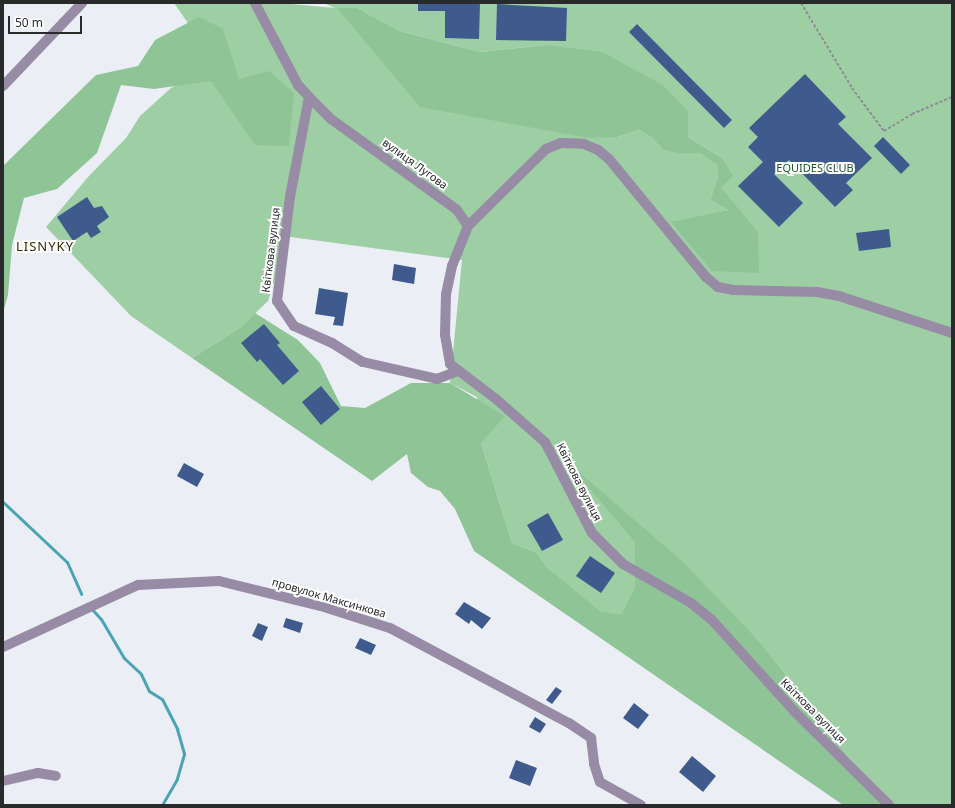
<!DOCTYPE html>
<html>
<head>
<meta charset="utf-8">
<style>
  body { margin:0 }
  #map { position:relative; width:955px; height:808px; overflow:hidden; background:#ebeff5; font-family:"Noto Sans",sans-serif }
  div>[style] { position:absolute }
  .green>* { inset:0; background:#9ecea4 }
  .forest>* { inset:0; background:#8fc596 }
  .stream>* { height:3px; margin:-1.5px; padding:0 1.5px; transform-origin:1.5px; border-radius:1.5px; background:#4ba4b4 }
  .building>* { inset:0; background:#3f5a8c }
  .path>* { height:2px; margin-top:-1px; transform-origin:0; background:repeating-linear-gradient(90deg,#8b8e92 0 3px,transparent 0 5px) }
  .minor>* { height:10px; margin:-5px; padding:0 5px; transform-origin:5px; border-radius:5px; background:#988ba5 }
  span { translate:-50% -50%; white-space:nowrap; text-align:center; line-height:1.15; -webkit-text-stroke:4px #fff; paint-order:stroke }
  .street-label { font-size:11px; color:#292a2c }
  .park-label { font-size:11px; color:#1b5428 }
  .quarter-label { font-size:13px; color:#372700; letter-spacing:1px }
  .frame { position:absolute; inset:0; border:4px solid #292a2c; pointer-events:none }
  .scale { position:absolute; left:8px; top:16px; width:74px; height:18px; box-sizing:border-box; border:2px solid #292a2c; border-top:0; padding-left:5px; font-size:12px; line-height:14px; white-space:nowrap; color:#292a2c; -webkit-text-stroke:3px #fff; paint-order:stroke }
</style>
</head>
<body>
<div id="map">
  <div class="green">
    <i style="clip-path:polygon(evenodd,174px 3px,280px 3px,335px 8px,324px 3px,952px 3px,952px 805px,883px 805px,829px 730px,760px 642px,723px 605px,567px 462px,635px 543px,635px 587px,621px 614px,601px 613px,547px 567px,537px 553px,512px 543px,481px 443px,477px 397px,450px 383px,462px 260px,283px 236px,279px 266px,268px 301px,241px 327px,192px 358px,131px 316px,46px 227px,88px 177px,126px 138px,140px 116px,171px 88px,222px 62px,201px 42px,174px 3px,337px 8px,357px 8px,400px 31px,480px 52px,546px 45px,688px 111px,688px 137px,722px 158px,720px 188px,758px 231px,671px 223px,728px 210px,710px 200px,718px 176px,718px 166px,701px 152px,678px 154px,663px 150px,651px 137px,639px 130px,618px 137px,337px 8px)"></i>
  </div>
  <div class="forest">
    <i style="clip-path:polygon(337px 8px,357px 8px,400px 31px,480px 52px,546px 45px,602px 52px,663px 85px,688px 111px,688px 137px,722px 158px,733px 176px,721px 188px,758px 231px,759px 273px,712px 271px,671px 222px,728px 210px,710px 200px,718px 176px,718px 166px,701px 153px,678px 154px,663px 150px,651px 137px,639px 130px,618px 137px,588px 138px,420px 107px)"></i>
    <i style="clip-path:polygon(199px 17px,223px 29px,239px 79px,269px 71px,294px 93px,289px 146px,255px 145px,211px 81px,154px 89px,121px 85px,97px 153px,57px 189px,24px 198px,12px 245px,8px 295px,3px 313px,3px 166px,96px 75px,138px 66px,155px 40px)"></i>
    <i style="clip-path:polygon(255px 313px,298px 340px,320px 363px,341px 406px,365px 408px,411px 383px,450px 383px,505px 416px,481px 443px,512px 543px,537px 553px,547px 567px,601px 612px,621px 614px,635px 587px,635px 543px,565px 460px,682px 561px,760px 642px,829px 730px,883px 805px,843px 805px,474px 551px,455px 509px,440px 491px,428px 487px,411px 473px,407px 454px,372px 481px,192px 358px,241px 327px)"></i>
  </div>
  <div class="stream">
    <i style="left:3px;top:502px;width:88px;rotate:43.2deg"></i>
    <i style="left:67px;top:562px;width:35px;rotate:66deg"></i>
    <i style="left:91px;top:608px;width:15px;rotate:48deg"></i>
    <i style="left:101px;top:619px;width:45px;rotate:59.5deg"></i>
    <i style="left:124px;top:658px;width:23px;rotate:43deg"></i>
    <i style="left:141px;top:674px;width:19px;rotate:65deg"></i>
    <i style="left:149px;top:691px;width:15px;rotate:32deg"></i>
    <i style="left:162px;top:699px;width:34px;rotate:63deg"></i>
    <i style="left:177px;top:729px;width:26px;rotate:74deg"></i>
    <i style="left:184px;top:754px;width:26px;rotate:106deg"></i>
    <i style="left:177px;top:779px;width:30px;rotate:120deg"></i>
  </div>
  <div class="building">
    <i style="clip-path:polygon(418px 3px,480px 3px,479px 39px,445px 38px,445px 11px,418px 11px)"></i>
    <i style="clip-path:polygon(497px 4px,567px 8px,566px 41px,496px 40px)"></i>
    <i style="clip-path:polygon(637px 24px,732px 120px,724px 128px,629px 32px)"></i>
    <i style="clip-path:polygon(805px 74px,846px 117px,838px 124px,872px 158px,846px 183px,853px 190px,835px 207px,789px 160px,774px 174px,803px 203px,779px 227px,738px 186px,763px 162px,748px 147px,758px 137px,749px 128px)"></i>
    <i style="clip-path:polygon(883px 137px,910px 165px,901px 174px,874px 146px)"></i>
    <i style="clip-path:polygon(87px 197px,94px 208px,102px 206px,109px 217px,97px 226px,101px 232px,91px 238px,87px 232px,73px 241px,57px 217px)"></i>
    <i style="clip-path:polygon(889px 229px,891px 247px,859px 251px,856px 233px)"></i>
    <i style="clip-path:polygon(394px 264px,416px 268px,414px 284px,392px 280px)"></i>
    <i style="clip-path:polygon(319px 288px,348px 293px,343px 326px,333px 325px,335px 317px,315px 314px)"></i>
    <i style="clip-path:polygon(264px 324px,280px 343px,277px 345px,299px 371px,283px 385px,260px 359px,257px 362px,241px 343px)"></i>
    <i style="clip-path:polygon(321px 386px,340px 409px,321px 425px,302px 402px)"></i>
    <i style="clip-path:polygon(184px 463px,204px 474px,197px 487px,177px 476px)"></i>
    <i style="clip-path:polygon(548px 513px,563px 540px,542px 551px,527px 525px)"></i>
    <i style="clip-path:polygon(590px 556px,615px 573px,601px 593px,576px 576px)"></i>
    <i style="clip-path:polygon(464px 602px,491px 618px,482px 629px,471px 620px,469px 624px,455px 614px)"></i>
    <i style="clip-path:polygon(286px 618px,303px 623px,300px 633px,283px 627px)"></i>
    <i style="clip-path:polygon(258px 623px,268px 627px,262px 641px,252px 636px)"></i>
    <i style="clip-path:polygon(360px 638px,376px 645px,371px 655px,355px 648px)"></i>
    <i style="clip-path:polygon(556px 687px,562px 691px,552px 704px,546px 700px)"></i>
    <i style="clip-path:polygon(634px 703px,649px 715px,638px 729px,623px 718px)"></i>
    <i style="clip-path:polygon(535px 717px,546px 724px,540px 733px,529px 727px)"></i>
    <i style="clip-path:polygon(692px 756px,716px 776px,703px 792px,679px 772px)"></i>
    <i style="clip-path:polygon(516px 760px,537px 768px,530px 786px,509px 778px)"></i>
  </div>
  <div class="path">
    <i style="left:801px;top:3px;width:99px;rotate:59deg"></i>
    <i style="left:852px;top:88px;width:54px;rotate:53.3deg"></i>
    <i style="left:884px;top:131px;width:33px;rotate:-31deg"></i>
    <i style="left:912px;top:114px;width:43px;rotate:-23deg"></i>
  </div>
  <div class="minor">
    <i style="left:255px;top:3px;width:93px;rotate:62.3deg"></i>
    <i style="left:298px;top:85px;width:16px;rotate:47deg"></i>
    <i style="left:309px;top:97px;width:31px;rotate:45deg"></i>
    <i style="left:331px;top:119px;width:155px;rotate:35.8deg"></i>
    <i style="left:457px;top:210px;width:19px;rotate:55deg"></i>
    <i style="left:468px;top:226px;width:43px;rotate:111.8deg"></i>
    <i style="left:452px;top:266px;width:29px;rotate:102deg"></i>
    <i style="left:446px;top:294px;width:41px;rotate:91.4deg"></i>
    <i style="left:445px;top:335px;width:29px;rotate:80deg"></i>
    <i style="left:450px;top:364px;width:58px;rotate:37.3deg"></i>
    <i style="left:496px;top:399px;width:65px;rotate:41.3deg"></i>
    <i style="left:545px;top:442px;width:102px;rotate:62.7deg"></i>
    <i style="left:592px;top:533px;width:44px;rotate:45deg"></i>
    <i style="left:623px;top:564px;width:78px;rotate:29.8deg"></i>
    <i style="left:691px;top:603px;width:26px;rotate:39deg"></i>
    <i style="left:711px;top:619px;width:125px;rotate:47.9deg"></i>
    <i style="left:795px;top:712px;width:132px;rotate:44.7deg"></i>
    <i style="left:3px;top:86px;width:115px;rotate:-46.4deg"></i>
    <i style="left:309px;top:97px;width:102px;rotate:100.8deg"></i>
    <i style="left:290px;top:197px;width:105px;rotate:97.1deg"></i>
    <i style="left:277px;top:301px;width:30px;rotate:56deg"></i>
    <i style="left:294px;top:326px;width:42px;rotate:24.1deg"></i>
    <i style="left:332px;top:343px;width:36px;rotate:32deg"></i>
    <i style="left:363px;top:362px;width:76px;rotate:12.9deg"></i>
    <i style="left:437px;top:379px;width:22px;rotate:-21deg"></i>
    <i style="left:468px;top:226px;width:110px;rotate:-44.6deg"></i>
    <i style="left:546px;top:149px;width:16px;rotate:-22deg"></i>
    <i style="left:561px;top:143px;width:23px;rotate:2deg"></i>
    <i style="left:584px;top:144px;width:15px;rotate:23deg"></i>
    <i style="left:598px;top:150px;width:14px;rotate:39deg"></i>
    <i style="left:609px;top:159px;width:153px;rotate:50.6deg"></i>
    <i style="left:706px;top:277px;width:16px;rotate:40deg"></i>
    <i style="left:718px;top:287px;width:15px;rotate:11deg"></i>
    <i style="left:733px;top:290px;width:84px;rotate:1.4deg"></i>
    <i style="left:817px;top:292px;width:22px;rotate:10deg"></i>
    <i style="left:839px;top:296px;width:119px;rotate:18.1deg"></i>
    <i style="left:3px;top:647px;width:149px;rotate:-24.7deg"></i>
    <i style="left:138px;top:585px;width:81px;rotate:-2.8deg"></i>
    <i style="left:219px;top:581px;width:105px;rotate:13.8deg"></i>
    <i style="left:321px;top:606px;width:72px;rotate:17.7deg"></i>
    <i style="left:390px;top:628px;width:203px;rotate:28deg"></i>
    <i style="left:569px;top:723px;width:27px;rotate:34deg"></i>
    <i style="left:591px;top:738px;width:26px;rotate:83deg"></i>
    <i style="left:594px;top:764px;width:19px;rotate:72deg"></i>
    <i style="left:600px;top:782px;width:47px;rotate:29.3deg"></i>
    <i style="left:3px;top:781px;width:36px;rotate:-13deg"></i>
    <i style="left:38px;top:773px;width:18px;rotate:9deg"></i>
  </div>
  <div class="street-label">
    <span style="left:415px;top:164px;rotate:36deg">вулиця Лугова</span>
    <span style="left:271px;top:250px;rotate:-83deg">Квіткова вулиця</span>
    <span style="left:579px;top:482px;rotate:63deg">Квіткова вулиця</span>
    <span style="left:329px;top:598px;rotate:16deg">провулок Максинкова</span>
    <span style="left:813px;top:711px;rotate:45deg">Квіткова вулиця</span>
  </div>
  <div class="park-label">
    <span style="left:815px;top:168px">EQUIDES CLUB</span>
  </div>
  <div class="quarter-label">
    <span style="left:45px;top:246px">LISNYKY</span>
  </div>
  <div class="frame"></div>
  <div class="scale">50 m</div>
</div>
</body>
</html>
